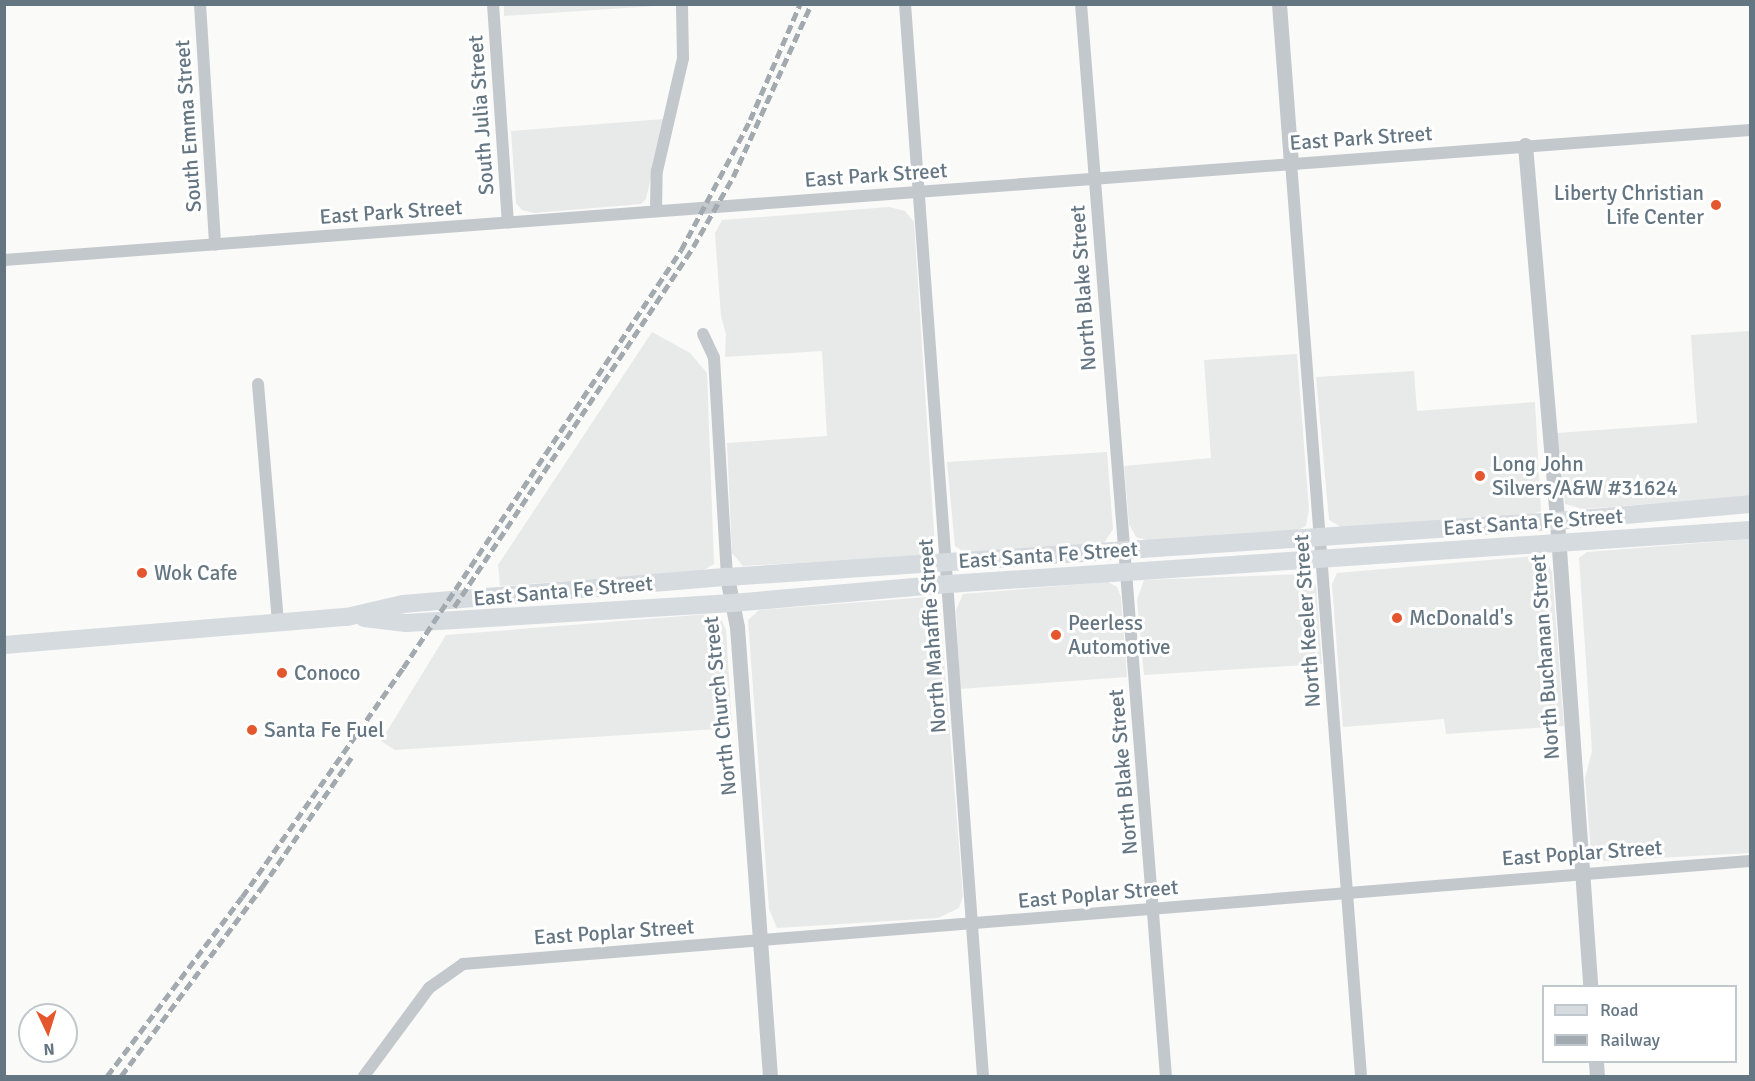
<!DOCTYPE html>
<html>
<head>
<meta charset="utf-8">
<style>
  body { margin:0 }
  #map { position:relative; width:1755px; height:1081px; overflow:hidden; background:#fafaf8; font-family:Signika,sans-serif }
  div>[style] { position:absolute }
  .built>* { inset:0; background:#e8e9e9 }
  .minor>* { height:12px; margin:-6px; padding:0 6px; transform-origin:6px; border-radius:6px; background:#c3c8cc }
  .tertiary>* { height:15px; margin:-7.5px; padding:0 7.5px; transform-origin:7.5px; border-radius:7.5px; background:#c3c8cc }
  .primary>* { height:18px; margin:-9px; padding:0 9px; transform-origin:9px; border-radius:9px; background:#d6dbdf }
  .rail>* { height:4.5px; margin-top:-2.25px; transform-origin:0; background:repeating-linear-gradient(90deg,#a2aab0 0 9px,transparent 0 13.5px) }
  .dots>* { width:16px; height:16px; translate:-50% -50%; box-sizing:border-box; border:3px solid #fff; border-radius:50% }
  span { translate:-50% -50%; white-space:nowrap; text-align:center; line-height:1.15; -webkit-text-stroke:6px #fff; paint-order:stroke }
  .street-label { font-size:21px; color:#657683 }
  .poi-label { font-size:21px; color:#657683 }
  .right { translate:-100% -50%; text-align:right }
  .left { translate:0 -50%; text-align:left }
  .frame { position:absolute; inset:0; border:6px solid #657683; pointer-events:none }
  .legend { position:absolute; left:1542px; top:985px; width:195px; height:78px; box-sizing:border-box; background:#fff; border:2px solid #c1c8cd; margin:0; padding:8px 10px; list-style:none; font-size:18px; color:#657683 }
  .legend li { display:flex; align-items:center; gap:12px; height:30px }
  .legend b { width:30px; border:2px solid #c1c8cd }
  .north { position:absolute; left:18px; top:1003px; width:60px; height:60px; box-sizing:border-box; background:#fff; border:2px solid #c1c8cd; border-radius:50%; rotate:176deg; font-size:16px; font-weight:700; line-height:24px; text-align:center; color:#657683 }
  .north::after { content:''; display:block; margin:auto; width:21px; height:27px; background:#e4572e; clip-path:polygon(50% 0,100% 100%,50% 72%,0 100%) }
</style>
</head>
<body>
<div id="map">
  <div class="built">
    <i style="clip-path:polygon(504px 4px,671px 4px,671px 5px,504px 16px)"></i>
    <i style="clip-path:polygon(664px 119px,646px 199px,641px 204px,534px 213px,522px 210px,516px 203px,511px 131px)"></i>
    <i style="clip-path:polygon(889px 207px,905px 211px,914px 222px,935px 547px,921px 556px,743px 566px,732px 553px,727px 443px,827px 436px,822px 351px,725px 357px,726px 334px,721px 316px,715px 233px,722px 220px)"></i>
    <i style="clip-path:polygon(1750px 331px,1750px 496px,1583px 509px,1565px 504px,1557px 433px,1697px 423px,1691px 335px)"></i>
    <i style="clip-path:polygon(652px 332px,690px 353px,707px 373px,714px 564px,702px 571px,500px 586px,498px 565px)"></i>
    <i style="clip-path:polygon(1297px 354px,1309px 510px,1306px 526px,1296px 531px,1150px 541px,1136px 537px,1129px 524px,1124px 466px,1211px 458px,1204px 360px)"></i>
    <i style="clip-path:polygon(1414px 371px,1417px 411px,1535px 402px,1541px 511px,1532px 515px,1341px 527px,1329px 520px,1316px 377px)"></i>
    <i style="clip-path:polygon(1107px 452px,1113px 529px,1104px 543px,966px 553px,955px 546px,947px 462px)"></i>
    <i style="clip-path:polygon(1750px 539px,1750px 853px,1600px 861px,1591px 852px,1585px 778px,1592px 751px,1579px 558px,1587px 552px)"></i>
    <i style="clip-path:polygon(1535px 556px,1547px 560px,1552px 572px,1564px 726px,1446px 734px,1444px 719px,1343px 727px,1332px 584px,1337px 573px)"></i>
    <i style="clip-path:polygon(1305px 574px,1316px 585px,1322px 664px,1144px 675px,1137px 600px,1144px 580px)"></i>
    <i style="clip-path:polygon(1108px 582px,1117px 587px,1121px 597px,1127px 677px,960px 689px,956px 610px,963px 594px)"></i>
    <i style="clip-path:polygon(927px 597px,937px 602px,940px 610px,963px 896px,959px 908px,938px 918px,777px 928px,769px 909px,748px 620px,759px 610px)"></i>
    <i style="clip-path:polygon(709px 614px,721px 619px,726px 630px,732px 728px,395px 750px,381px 741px,446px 635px)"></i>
  </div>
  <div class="minor">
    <i style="left:200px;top:4px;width:241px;rotate:86.4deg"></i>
    <i style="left:493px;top:4px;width:219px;rotate:86.1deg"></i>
    <i style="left:905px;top:4px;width:1075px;rotate:85.84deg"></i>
    <i style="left:1081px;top:4px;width:1075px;rotate:85.47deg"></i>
    <i style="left:1291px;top:162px;width:917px;rotate:85.62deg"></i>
    <i style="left:656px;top:210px;width:39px;rotate:-89deg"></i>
    <i style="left:657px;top:171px;width:116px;rotate:-77deg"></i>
    <i style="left:683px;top:58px;width:54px;rotate:-91.1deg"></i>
    <i style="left:4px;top:260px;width:1751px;rotate:-4.26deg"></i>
    <i style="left:703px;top:334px;width:26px;rotate:65deg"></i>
    <i style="left:714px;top:358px;width:219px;rotate:86.6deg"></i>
    <i style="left:258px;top:384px;width:240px;rotate:85.2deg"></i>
    <i style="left:364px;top:1076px;width:109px;rotate:-53.5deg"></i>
    <i style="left:429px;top:988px;width:42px;rotate:-35.2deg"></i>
    <i style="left:463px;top:964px;width:1291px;rotate:-4.58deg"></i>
  </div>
  <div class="tertiary">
    <i style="left:1279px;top:4px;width:158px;rotate:85.7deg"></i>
    <i style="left:1525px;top:145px;width:377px;rotate:85.1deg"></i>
    <i style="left:1557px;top:521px;width:466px;rotate:85.9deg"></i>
    <i style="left:727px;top:577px;width:51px;rotate:78.7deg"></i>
    <i style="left:737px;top:627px;width:450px;rotate:85.8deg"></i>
    <i style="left:1596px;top:1062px;width:14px;rotate:86deg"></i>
  </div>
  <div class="primary">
    <i style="left:364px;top:618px;width:42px;rotate:6.8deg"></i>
    <i style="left:406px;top:623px;width:327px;rotate:-3.5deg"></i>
    <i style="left:732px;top:603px;width:217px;rotate:-5deg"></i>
    <i style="left:948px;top:584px;width:804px;rotate:-3.85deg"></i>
    <i style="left:4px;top:645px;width:344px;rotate:-4.7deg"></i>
    <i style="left:347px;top:617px;width:57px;rotate:-13.1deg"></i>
    <i style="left:403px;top:604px;width:325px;rotate:-4.8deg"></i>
    <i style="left:727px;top:577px;width:832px;rotate:-3.86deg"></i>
    <i style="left:1557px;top:521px;width:194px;rotate:-5deg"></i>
  </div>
  <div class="rail">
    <i style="left:454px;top:607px;width:432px;rotate:-56.4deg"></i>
    <i style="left:693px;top:247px;width:81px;rotate:-60.3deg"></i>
    <i style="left:733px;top:177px;width:190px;rotate:-65.7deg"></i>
    <i style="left:107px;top:1076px;width:224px;rotate:-53deg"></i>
    <i style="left:242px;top:897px;width:280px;rotate:-54.9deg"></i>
    <i style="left:403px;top:668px;width:502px;rotate:-56.37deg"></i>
    <i style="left:681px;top:250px;width:147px;rotate:-62deg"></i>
    <i style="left:750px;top:120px;width:126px;rotate:-66.7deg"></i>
    <i style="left:121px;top:1076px;width:236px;rotate:-53.3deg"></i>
    <i style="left:262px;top:887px;width:157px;rotate:-55.4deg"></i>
  </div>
  <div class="dots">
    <i style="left:1716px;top:205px;background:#e4572e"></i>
    <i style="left:1480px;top:476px;background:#e4572e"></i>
    <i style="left:142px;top:573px;background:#e4572e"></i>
    <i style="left:1397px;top:618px;background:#e4572e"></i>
    <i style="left:1056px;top:635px;background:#e4572e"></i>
    <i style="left:282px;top:673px;background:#e4572e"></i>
    <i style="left:252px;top:730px;background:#e4572e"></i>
  </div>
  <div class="street-label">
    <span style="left:481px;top:115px;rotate:-94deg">South Julia Street</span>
    <span style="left:188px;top:126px;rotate:-94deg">South Emma Street</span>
    <span style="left:1361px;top:138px;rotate:-4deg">East Park Street</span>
    <span style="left:876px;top:175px;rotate:-4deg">East Park Street</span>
    <span style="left:391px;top:212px;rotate:-4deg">East Park Street</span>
    <span style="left:1083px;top:288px;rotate:-94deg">North Blake Street</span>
    <span style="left:1533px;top:522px;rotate:-4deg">East Santa Fe Street</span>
    <span style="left:1048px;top:555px;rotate:-4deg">East Santa Fe Street</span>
    <span style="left:563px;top:591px;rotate:-5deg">East Santa Fe Street</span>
    <span style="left:1307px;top:621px;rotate:-94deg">North Keeler Street</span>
    <span style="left:932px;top:636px;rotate:-94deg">North Mahaffie Street</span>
    <span style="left:1545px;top:657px;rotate:-94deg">North Buchanan Street</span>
    <span style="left:720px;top:706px;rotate:-96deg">North Church Street</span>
    <span style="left:1123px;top:772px;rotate:-95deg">North Blake Street</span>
    <span style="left:1582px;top:853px;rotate:-4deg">East Poplar Street</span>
    <span style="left:1098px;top:894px;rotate:-5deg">East Poplar Street</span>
    <span style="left:614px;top:932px;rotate:-4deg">East Poplar Street</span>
  </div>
  <div class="poi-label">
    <span class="right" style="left:1704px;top:205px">Liberty Christian<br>Life Center</span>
    <span class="left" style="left:1492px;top:476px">Long John<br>Silvers/A&amp;W #31624</span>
    <span class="left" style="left:154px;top:573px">Wok Cafe</span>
    <span class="left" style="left:1409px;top:618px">McDonald's</span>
    <span class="left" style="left:1068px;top:635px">Peerless<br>Automotive</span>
    <span class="left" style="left:294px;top:673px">Conoco</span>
    <span class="left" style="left:264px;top:730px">Santa Fe Fuel</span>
  </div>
  <div class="frame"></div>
  <ul class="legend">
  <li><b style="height:8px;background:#d6dbdf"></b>Road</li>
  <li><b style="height:8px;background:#a2aab0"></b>Railway</li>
  </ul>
  <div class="north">N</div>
</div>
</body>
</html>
